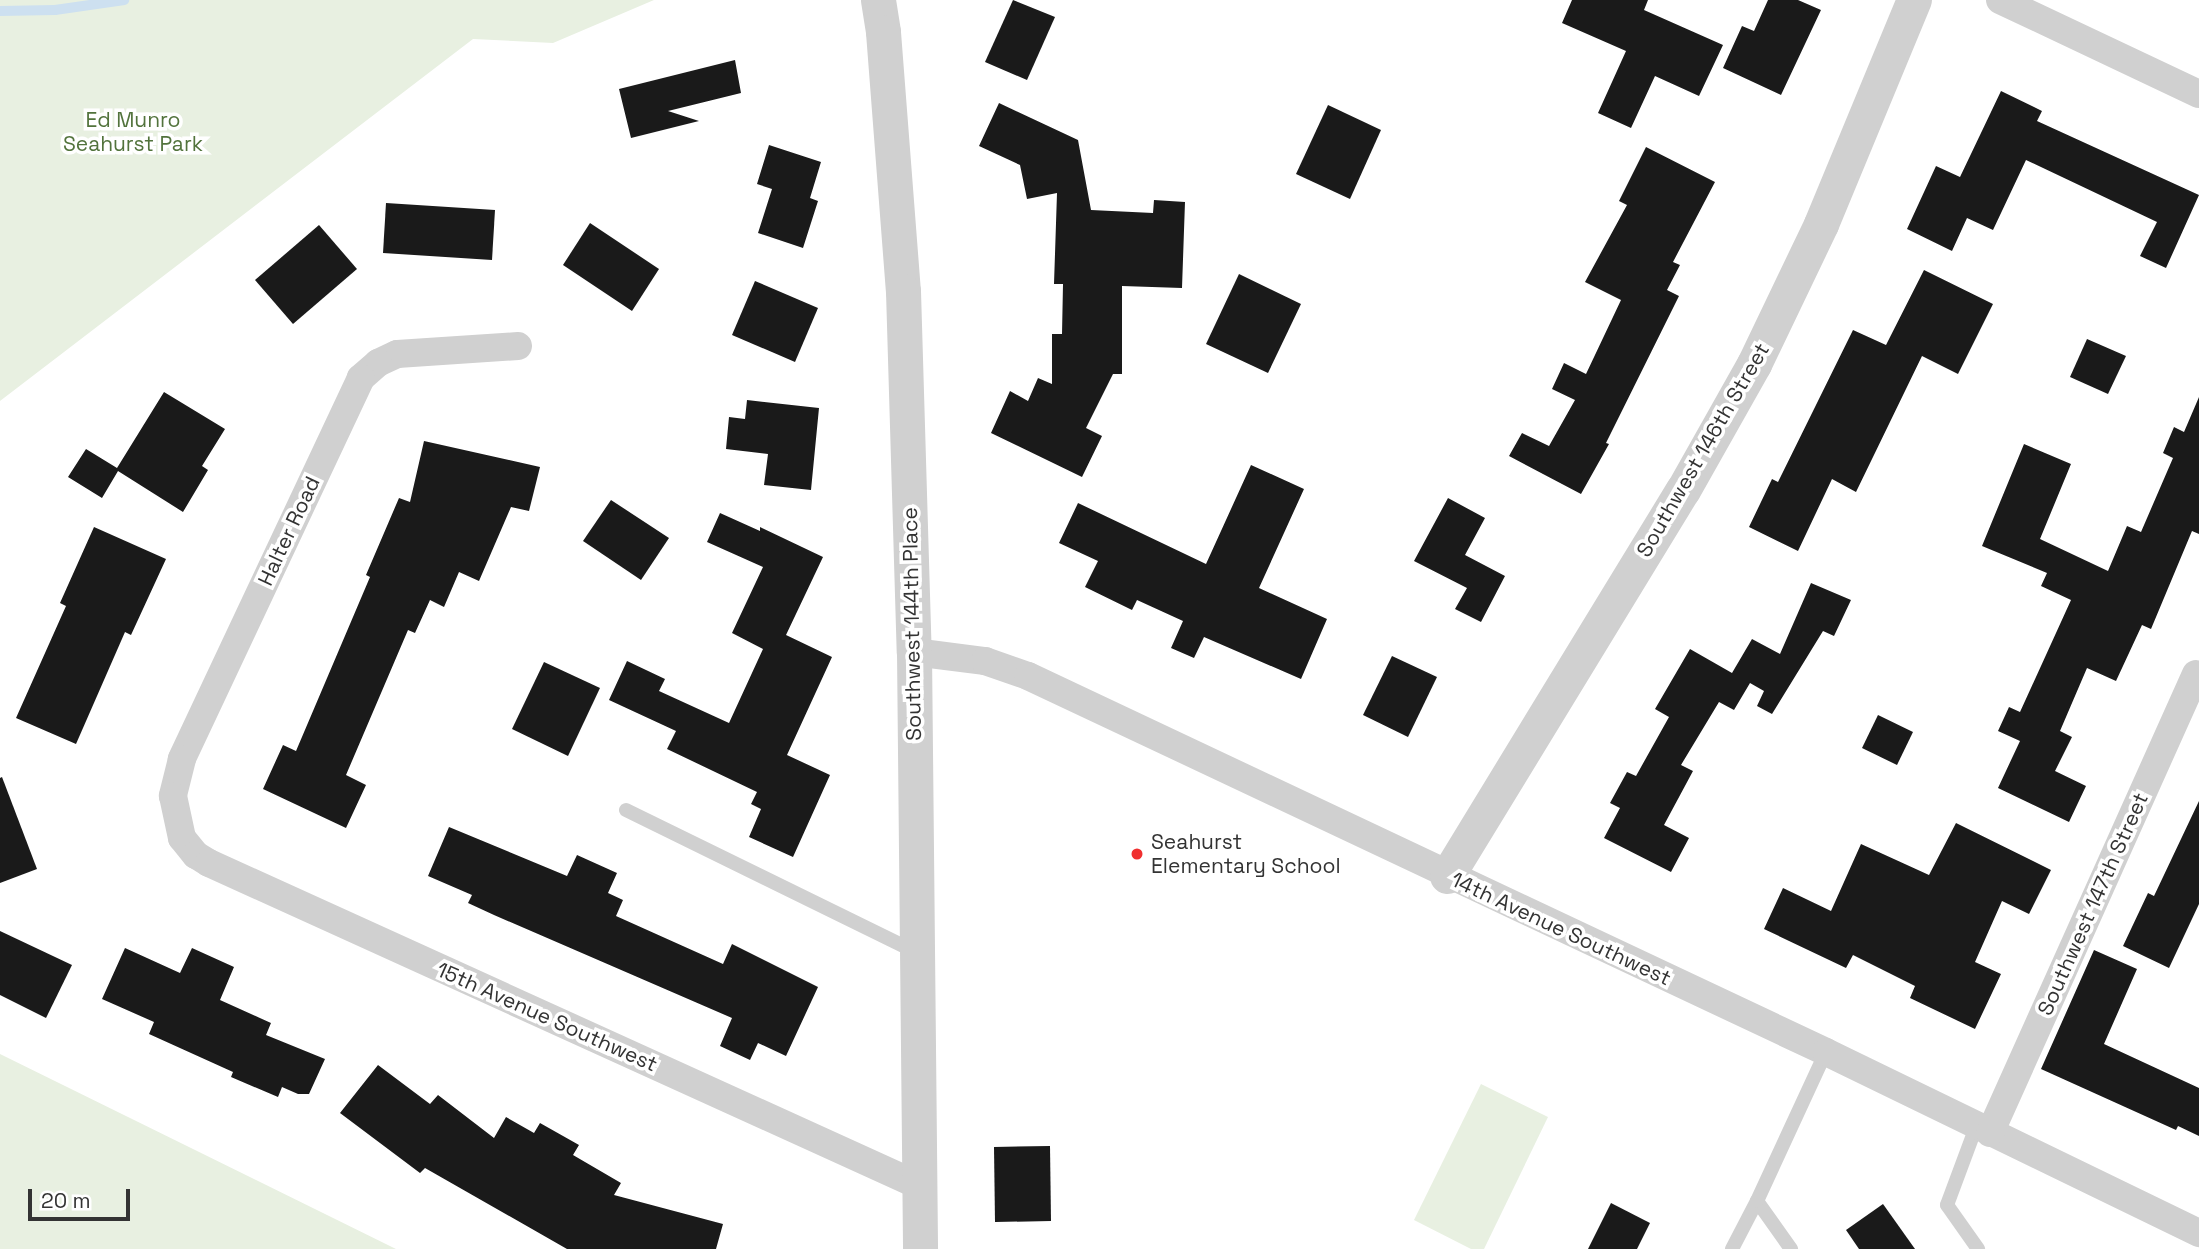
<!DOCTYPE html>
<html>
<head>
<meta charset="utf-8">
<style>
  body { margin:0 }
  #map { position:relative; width:2199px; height:1249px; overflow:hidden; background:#fff; font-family:"Space Grotesk",sans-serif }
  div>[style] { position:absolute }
  .green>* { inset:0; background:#e8f0e1 }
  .stream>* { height:10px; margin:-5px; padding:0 5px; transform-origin:5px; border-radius:5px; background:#cde0f0 }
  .building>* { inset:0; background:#1a1a1a }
  .service>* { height:14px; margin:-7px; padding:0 7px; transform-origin:7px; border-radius:7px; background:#d0d0d0 }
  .minor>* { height:28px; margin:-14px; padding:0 14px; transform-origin:14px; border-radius:14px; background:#d0d0d0 }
  .tertiary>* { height:35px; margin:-17.5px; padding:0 17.5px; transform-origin:17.5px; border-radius:17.5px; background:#d0d0d0 }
  .dots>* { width:19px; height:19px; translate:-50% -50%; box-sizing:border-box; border:4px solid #fff; border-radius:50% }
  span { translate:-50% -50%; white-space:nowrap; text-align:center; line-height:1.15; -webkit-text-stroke:7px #fff; paint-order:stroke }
  .park-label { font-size:21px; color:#52733c }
  .street-label { font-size:21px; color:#333 }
  .poi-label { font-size:21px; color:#333 }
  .left { translate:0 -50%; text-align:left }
  .scale { position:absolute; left:28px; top:1189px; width:102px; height:32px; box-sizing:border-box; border:4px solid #333; border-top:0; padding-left:9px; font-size:21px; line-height:24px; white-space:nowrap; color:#333; -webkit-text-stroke:5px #fff; paint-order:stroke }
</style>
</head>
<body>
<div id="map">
  <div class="green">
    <i style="clip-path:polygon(0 0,654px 0,553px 43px,473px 39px,0 401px)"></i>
    <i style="clip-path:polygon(0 1054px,396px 1249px,0 1249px)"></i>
    <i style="clip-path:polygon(1481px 1084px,1548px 1117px,1484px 1249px,1471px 1249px,1414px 1220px)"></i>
  </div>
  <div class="stream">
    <i style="left:0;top:11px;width:55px;rotate:-1deg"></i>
    <i style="left:55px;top:10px;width:70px;rotate:-8.2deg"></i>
  </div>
  <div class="building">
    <i style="clip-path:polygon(1013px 0,1055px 17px,1027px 80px,985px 62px)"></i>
    <i style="clip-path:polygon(1572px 0,1648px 0,1644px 10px,1723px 45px,1699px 96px,1655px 76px,1631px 128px,1598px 113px,1626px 51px,1562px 23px)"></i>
    <i style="clip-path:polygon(1768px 0,1798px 0,1821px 10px,1781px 95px,1723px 68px,1742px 26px,1754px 31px)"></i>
    <i style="clip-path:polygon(735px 60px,741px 93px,668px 111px,699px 121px,631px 138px,619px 89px)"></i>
    <i style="clip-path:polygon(2001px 91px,2042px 111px,2037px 121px,2199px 195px,2166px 268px,2140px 256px,2157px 222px,2026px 160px,1993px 230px,1967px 218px,1952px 251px,1907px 229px,1936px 166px,1960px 177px)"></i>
    <i style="clip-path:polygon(999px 103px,1078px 140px,1091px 210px,1153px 213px,1154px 200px,1185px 202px,1182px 288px,1122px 286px,1122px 374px,1113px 374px,1086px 428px,1102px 436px,1082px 477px,991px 433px,1010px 391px,1028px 401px,1038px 378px,1052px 384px,1052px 334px,1062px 334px,1063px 284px,1054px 284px,1057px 193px,1027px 199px,1020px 165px,979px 146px)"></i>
    <i style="clip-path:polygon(1328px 105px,1381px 130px,1350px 199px,1296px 174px)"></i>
    <i style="clip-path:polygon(769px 145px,821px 162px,810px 198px,818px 201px,803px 248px,758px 233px,772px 189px,757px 184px)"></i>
    <i style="clip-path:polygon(1646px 147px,1715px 182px,1673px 262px,1680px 265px,1667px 290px,1679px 296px,1606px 443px,1609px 444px,1581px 494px,1509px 456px,1522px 433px,1549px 446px,1575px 400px,1552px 389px,1564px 363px,1586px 374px,1621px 300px,1585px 282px,1627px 205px,1619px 201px)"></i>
    <i style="clip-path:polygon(386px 203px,495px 210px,492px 260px,383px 253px)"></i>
    <i style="clip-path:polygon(590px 223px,659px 269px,632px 311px,563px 265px)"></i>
    <i style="clip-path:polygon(319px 225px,357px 269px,293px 324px,255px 280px)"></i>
    <i style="clip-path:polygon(1924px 270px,1993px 304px,1958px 374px,1922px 356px,1856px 492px,1832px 479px,1798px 551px,1749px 527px,1772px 479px,1778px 482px,1853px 330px,1886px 345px)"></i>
    <i style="clip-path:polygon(1239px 274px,1301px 304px,1268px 373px,1206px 344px)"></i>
    <i style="clip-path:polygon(755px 281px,818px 308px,795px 362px,732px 335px)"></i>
    <i style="clip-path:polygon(2087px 339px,2126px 356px,2108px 394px,2070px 377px)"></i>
    <i style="clip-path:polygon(164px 392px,225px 429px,202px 466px,208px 470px,183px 512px,118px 471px,102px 498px,68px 477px,86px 449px,117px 468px)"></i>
    <i style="clip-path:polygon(2199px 397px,2199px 534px,2192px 531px,2151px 629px,2142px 625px,2116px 681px,2087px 668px,2060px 731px,2072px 737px,2055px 771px,2086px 786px,2069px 822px,1998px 788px,2020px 741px,1998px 731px,2009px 707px,2020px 712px,2071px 600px,2041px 586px,2047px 573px,1982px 546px,2024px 444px,2071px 464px,2040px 539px,2108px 571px,2127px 526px,2141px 532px,2173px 458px,2163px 453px,2174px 427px,2184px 432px)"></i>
    <i style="clip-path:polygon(747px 400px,819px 408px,811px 490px,764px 485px,768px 454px,726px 449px,729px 417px,745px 419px)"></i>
    <i style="clip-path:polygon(424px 441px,540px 467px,529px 511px,511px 507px,479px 581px,459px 572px,444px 607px,430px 600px,415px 633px,408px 630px,346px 775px,366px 785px,346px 828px,263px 789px,283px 745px,296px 751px,370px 577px,366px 575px,399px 498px,410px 502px)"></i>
    <i style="clip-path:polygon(1251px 465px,1304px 489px,1259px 588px,1327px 619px,1301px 679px,1204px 637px,1194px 658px,1171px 648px,1183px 621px,1137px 600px,1132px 610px,1085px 587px,1098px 561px,1059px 543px,1078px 503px,1206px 564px)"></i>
    <i style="clip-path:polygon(1448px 498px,1485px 518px,1465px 555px,1505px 576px,1481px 622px,1455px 609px,1467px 588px,1414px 561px)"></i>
    <i style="clip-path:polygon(611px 500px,669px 538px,641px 580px,583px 541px)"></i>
    <i style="clip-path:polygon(720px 513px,760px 531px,760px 527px,823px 557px,786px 635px,832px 657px,787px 755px,830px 775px,793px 857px,749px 837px,761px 809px,751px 804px,757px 792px,667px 749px,676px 731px,609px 700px,627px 661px,665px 679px,659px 691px,729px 723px,763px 649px,732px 633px,763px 567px,707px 542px)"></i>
    <i style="clip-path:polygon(94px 527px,166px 559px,131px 635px,125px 632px,76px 744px,16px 718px,66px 606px,60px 603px)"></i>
    <i style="clip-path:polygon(1811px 583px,1851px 600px,1834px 636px,1823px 631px,1772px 714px,1757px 706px,1764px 691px,1750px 683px,1734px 710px,1719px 702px,1681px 765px,1693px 771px,1664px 825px,1689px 838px,1671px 872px,1604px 838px,1620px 808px,1610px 803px,1627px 772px,1636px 776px,1669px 717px,1655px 709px,1690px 649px,1732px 673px,1752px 639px,1780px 654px)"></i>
    <i style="clip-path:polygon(1392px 656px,1437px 677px,1408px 737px,1363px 715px)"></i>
    <i style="clip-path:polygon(544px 662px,600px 688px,568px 756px,512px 729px)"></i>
    <i style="clip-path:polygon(1878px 715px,1913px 732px,1897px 765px,1862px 748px)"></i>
    <i style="clip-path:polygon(2px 777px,37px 869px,0 883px,0 778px)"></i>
    <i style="clip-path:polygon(2199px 801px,2199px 904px,2169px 968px,2123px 946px,2148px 893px,2154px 896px)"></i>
    <i style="clip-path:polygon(1956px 823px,2051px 870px,2029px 914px,2002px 901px,1975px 962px,2001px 974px,1975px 1029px,1910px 998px,1915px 986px,1853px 955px,1846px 968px,1764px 929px,1783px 888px,1831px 911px,1861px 844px,1929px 875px)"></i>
    <i style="clip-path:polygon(449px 827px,567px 876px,577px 855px,617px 873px,608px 893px,623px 900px,616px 916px,723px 964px,732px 944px,818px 987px,786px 1056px,758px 1043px,750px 1060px,720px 1046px,732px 1018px,494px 915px,468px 903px,472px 895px,428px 876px)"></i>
    <i style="clip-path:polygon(0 931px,72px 965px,46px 1018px,0 995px)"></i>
    <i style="clip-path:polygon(125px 948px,180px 973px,192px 948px,234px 967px,220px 1000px,271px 1023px,266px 1035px,325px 1059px,309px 1094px,298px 1094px,282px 1087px,278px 1097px,231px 1077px,233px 1072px,149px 1034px,154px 1022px,102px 999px)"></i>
    <i style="clip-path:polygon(2094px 950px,2137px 969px,2104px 1044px,2199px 1088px,2199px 1136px,2178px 1126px,2176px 1130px,2041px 1069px)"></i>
    <i style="clip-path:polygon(378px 1065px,430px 1104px,438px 1095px,494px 1138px,506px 1117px,534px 1133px,540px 1123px,579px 1145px,573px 1155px,621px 1183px,614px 1195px,723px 1224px,716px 1249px,567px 1249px,425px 1168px,420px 1173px,340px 1113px)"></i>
    <i style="clip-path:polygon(1050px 1146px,1051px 1221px,995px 1222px,994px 1147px)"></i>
    <i style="clip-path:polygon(1611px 1203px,1650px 1223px,1637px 1249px,1588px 1249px)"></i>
    <i style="clip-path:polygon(1883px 1204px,1915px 1249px,1859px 1249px,1846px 1230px)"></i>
  </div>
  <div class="service">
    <i style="left:626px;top:810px;width:323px;rotate:26.1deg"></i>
    <i style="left:1976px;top:1127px;width:83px;rotate:110.4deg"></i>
    <i style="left:1947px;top:1205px;width:54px;rotate:54.8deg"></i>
    <i style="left:1757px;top:1201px;width:59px;rotate:54.7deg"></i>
    <i style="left:1732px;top:1249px;width:54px;rotate:-62.5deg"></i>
    <i style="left:1757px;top:1201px;width:164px;rotate:-65.2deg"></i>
  </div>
  <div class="minor">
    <i style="left:2000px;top:0;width:220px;rotate:25.3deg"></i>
    <i style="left:518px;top:346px;width:121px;rotate:176.2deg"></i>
    <i style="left:397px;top:354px;width:21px;rotate:155deg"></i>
    <i style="left:378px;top:363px;width:23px;rotate:139deg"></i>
    <i style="left:361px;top:378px;width:421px;rotate:115.2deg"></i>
    <i style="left:182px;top:759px;width:38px;rotate:104deg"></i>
    <i style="left:173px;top:796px;width:43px;rotate:77.9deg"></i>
    <i style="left:182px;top:838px;width:22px;rotate:51deg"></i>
    <i style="left:196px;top:855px;width:15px;rotate:32deg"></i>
    <i style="left:209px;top:863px;width:781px;rotate:24.43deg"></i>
    <i style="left:914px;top:652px;width:72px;rotate:7.2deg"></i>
    <i style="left:985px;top:661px;width:46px;rotate:19.2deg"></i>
    <i style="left:1028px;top:676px;width:882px;rotate:25.23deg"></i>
    <i style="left:1826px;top:1052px;width:415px;rotate:25.9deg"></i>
    <i style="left:1990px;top:1133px;width:503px;rotate:-65.83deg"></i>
  </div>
  <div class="tertiary">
    <i style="left:878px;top:0;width:32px;rotate:81deg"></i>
    <i style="left:883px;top:32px;width:260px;rotate:85.6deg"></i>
    <i style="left:903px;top:291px;width:361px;rotate:88.3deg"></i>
    <i style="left:914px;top:652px;width:597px;rotate:89.42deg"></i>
    <i style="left:1447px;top:876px;width:452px;rotate:-58.6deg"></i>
    <i style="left:1683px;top:490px;width:145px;rotate:-60.6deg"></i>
    <i style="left:1754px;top:364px;width:155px;rotate:-64.4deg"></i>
    <i style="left:1821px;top:224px;width:243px;rotate:-67.5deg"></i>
  </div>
  <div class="dots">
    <i style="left:1137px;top:854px;background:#f02f2f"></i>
  </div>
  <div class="park-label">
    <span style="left:133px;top:132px">Ed Munro<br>Seahurst Park</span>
  </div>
  <div class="street-label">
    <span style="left:1703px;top:450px;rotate:-60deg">Southwest 146th Street</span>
    <span style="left:289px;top:531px;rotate:-65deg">Halter Road</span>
    <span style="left:912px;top:624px;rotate:-91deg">Southwest 144th Place</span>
    <span style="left:2093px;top:904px;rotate:-66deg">Southwest 147th Street</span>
    <span style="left:1561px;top:929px;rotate:25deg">14th Avenue Southwest</span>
    <span style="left:547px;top:1017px;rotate:24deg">15th Avenue Southwest</span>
  </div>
  <div class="poi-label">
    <span class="left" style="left:1151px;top:854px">Seahurst<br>Elementary School</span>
  </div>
  <div class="scale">20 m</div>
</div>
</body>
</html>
